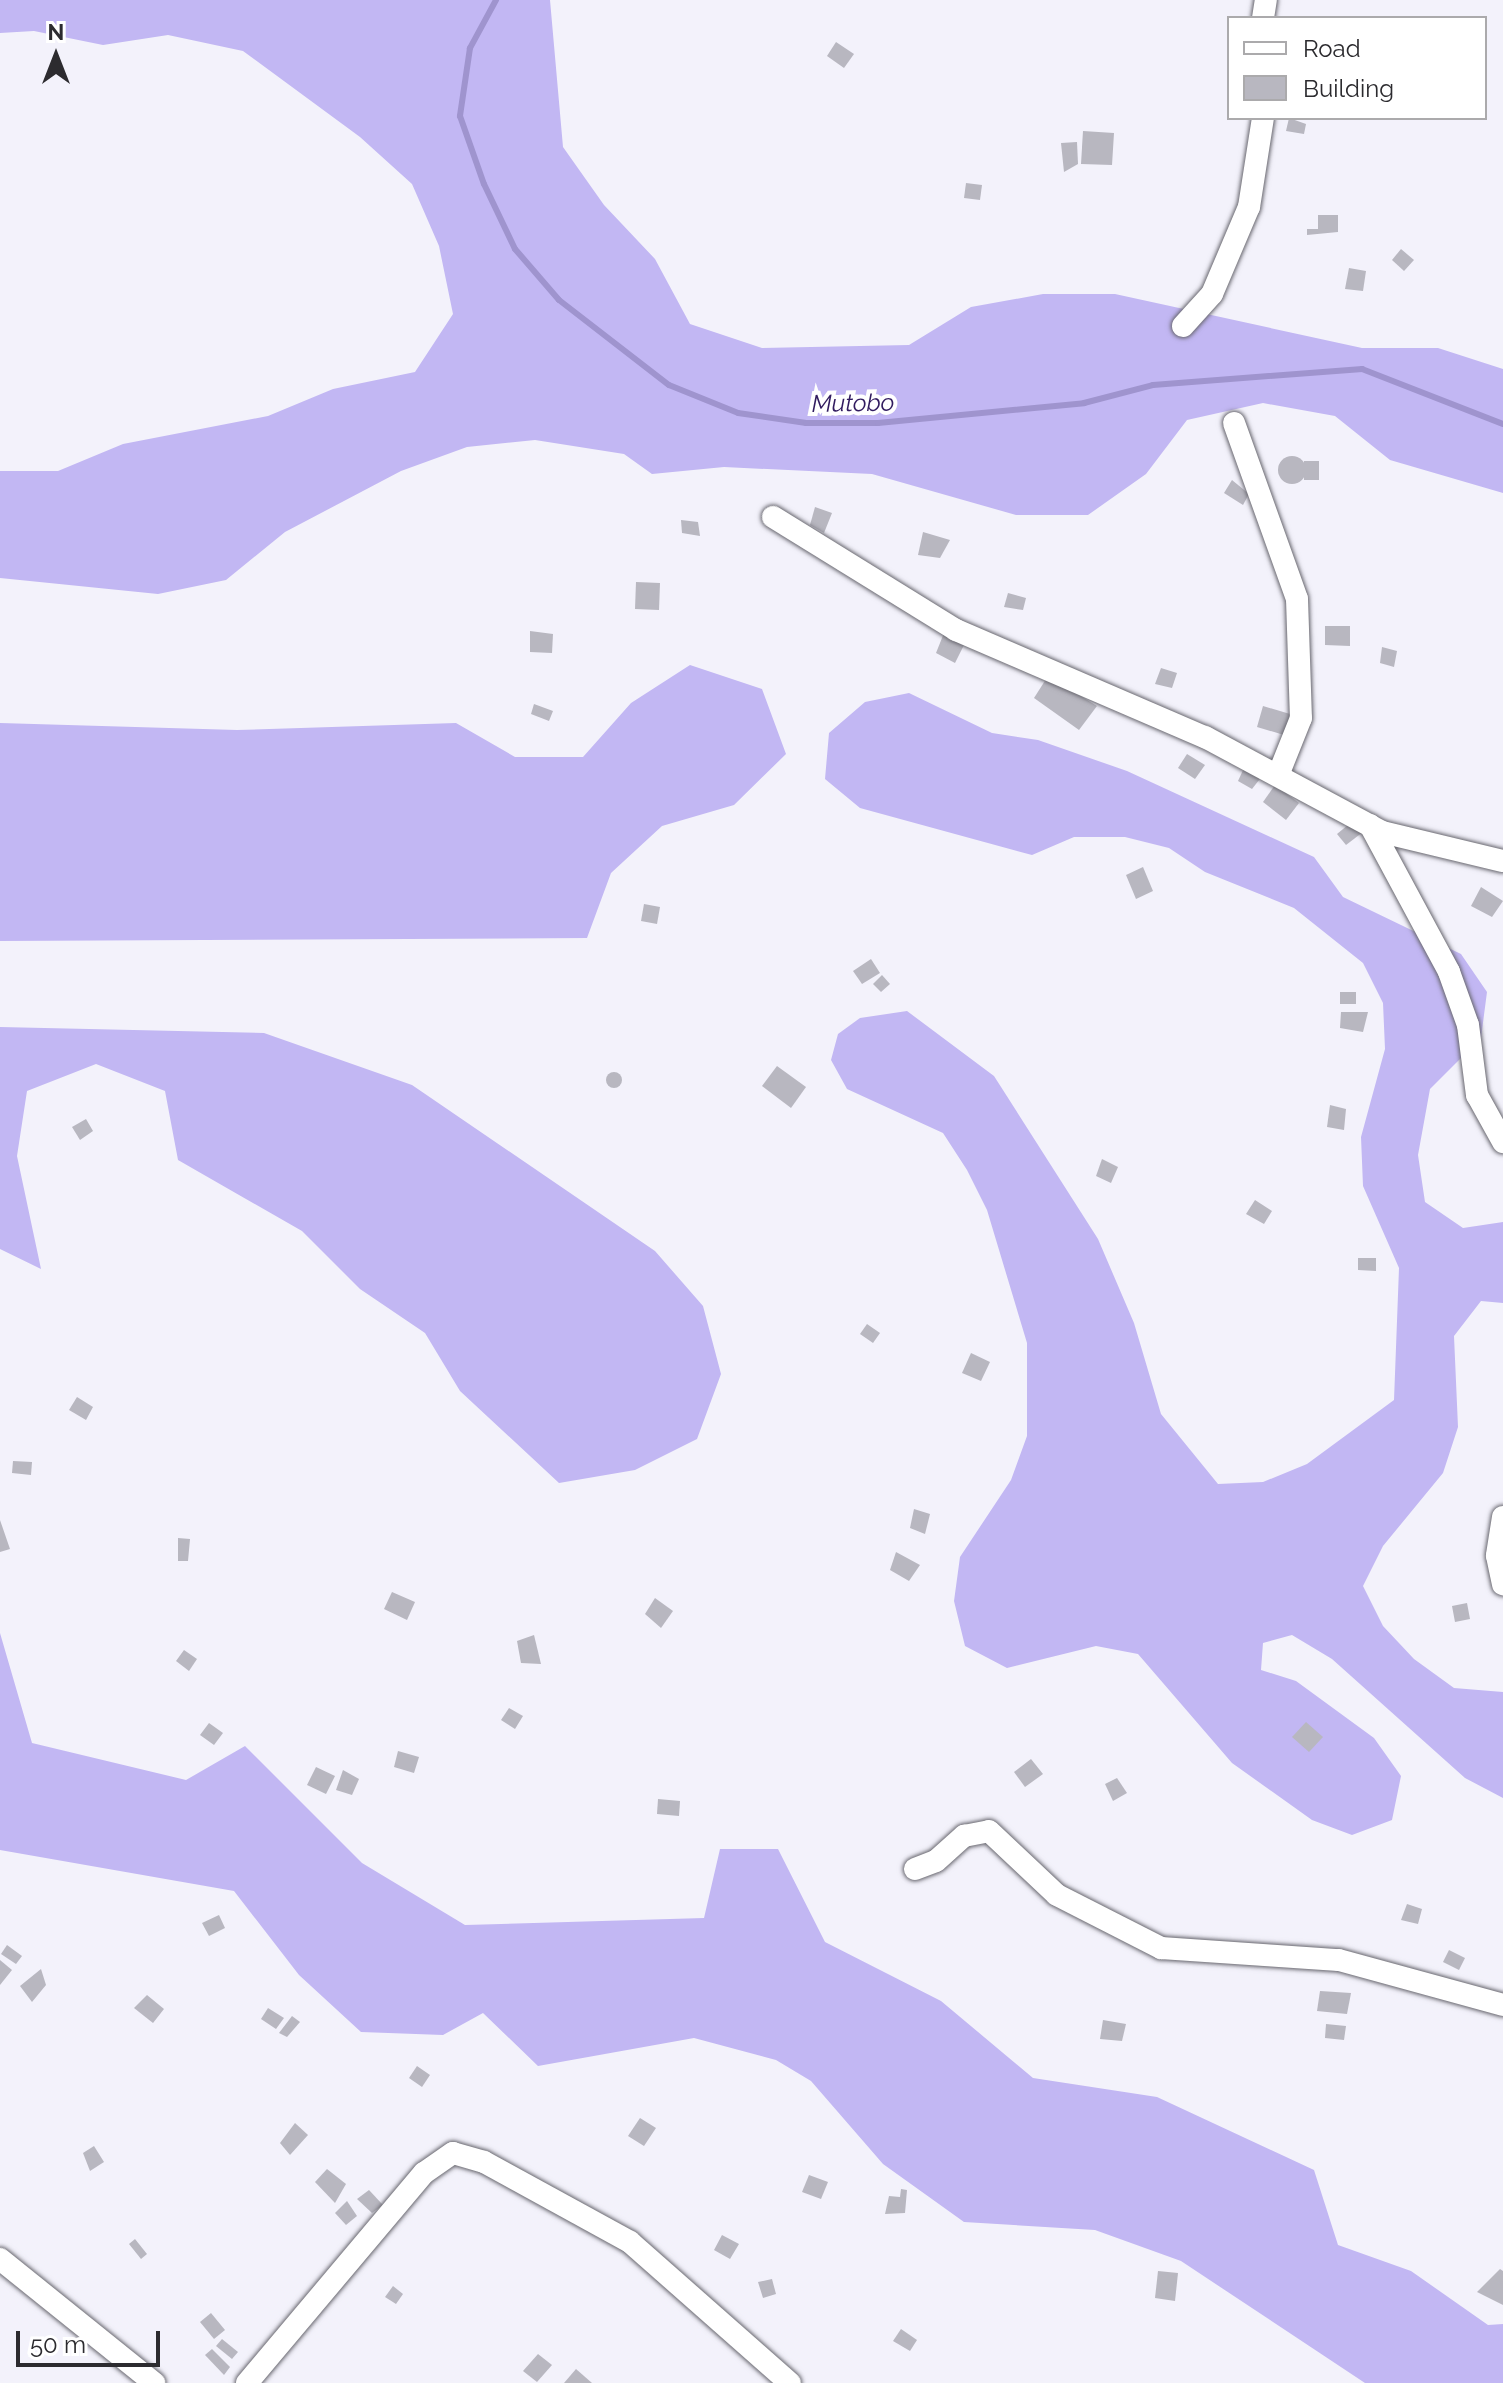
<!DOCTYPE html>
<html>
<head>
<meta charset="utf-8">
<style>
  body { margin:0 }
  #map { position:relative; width:1503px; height:2383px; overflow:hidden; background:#f3f2fb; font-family:Raleway,sans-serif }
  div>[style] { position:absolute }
  .forest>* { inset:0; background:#c2b7f3 }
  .stream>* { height:6px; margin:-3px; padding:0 3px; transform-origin:3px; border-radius:3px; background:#9f94ce }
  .building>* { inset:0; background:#b8b7c0 }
  .round { border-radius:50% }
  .roads { filter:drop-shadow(0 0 2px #68676f) drop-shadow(0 0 2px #68676f) }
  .minor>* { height:22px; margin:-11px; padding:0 11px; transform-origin:11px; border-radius:11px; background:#fff }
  span { translate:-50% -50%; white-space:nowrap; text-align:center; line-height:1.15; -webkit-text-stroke:8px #fff; paint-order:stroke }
  .water-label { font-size:24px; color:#311b5f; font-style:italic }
  .legend { position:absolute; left:1227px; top:16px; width:260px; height:104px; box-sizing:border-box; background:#fff; border:2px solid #abaaac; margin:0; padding:10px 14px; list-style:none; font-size:24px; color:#2c2b2f }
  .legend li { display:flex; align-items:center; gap:16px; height:40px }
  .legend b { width:40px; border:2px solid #abaaac }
  .north { position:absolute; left:16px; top:16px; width:80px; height:80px; -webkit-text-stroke:6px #fff; paint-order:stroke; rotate:0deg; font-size:22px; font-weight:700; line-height:32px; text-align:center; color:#2c2b2f }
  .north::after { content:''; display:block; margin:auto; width:28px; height:36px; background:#2c2b2f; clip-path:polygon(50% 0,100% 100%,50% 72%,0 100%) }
  .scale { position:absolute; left:16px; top:2331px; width:144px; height:36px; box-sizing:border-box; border:4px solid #2c2b2f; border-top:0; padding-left:10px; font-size:24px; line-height:28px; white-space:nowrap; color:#2c2b2f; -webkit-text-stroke:6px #fff; paint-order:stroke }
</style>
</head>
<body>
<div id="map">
  <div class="forest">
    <i style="clip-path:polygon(0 0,550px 0,563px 147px,604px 205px,655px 259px,690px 324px,762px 348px,909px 345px,971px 307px,1043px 294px,1115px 294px,1362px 348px,1438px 348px,1503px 369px,1503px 493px,1390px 460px,1335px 416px,1263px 403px,1187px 420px,1146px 474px,1088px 515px,1016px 515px,872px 474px,724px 467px,652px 474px,624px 454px,535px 440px,467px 447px,401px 471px,285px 532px,226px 580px,158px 594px,0 578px,0 471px,58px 471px,123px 444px,268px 416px,333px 389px,415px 372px,453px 314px,439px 246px,412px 184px,360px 137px,243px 51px,168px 35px,103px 45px,34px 31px,0 33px)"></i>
    <i style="clip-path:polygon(690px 665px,762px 689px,786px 754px,734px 805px,662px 826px,611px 873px,587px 938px,0 941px,0 723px,237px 730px,456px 723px,515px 757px,583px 757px,631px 703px)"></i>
    <i style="clip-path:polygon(909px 693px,992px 733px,1038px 740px,1127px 771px,1314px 857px,1343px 897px,1461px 954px,1487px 992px,1481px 1038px,1430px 1089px,1418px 1155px,1425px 1202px,1463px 1228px,1503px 1222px,1503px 1303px,1481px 1301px,1454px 1336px,1458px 1427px,1443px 1473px,1383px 1546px,1363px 1586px,1383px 1626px,1414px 1659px,1454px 1688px,1503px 1692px,1503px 1798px,1465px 1778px,1332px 1659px,1292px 1635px,1263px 1643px,1261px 1670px,1296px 1681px,1374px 1738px,1401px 1776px,1392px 1820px,1352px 1835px,1312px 1820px,1232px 1763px,1138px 1654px,1096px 1646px,1007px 1668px,965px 1646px,954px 1601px,960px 1557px,1011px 1480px,1027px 1436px,1027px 1343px,987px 1210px,967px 1170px,943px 1133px,847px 1089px,831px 1060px,838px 1034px,860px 1018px,907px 1011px,994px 1076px,1098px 1239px,1134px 1323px,1161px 1414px,1218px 1484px,1263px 1482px,1307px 1464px,1394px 1400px,1399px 1268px,1363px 1186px,1361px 1137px,1385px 1049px,1383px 1003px,1363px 963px,1294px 908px,1205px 872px,1169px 848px,1125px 837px,1074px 837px,1032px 855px,860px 808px,825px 779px,829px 733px,865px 702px)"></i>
    <i style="clip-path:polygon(0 1027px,264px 1033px,412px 1085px,655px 1251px,703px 1306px,721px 1374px,697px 1439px,635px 1470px,559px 1483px,460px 1391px,425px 1333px,360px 1289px,302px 1231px,178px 1160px,165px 1091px,96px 1064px,27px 1091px,17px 1156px,41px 1269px,0 1249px)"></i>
    <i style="clip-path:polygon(0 1633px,32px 1743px,186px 1780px,245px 1746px,362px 1863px,465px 1925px,704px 1918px,720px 1849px,778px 1849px,825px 1942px,941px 2001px,1033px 2078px,1157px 2097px,1314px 2170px,1338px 2245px,1411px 2271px,1488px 2325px,1503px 2324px,1503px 2383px,1365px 2383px,1181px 2261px,1095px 2230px,964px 2222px,883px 2164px,811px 2081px,776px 2060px,694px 2038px,538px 2066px,483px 2013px,443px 2035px,361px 2032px,299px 1975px,234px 1891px,0 1850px)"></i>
  </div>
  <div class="stream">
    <i style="left:496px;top:0;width:55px;rotate:118.4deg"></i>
    <i style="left:470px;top:48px;width:69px;rotate:98.4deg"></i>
    <i style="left:460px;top:116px;width:72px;rotate:70.6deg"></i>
    <i style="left:484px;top:184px;width:72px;rotate:64.5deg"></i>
    <i style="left:515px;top:249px;width:67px;rotate:49.2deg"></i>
    <i style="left:559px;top:300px;width:139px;rotate:37.7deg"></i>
    <i style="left:669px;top:385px;width:74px;rotate:22.1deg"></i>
    <i style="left:738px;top:413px;width:69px;rotate:8.4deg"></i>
    <i style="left:806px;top:423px;width:72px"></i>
    <i style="left:878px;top:423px;width:207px;rotate:-5.5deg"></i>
    <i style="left:1084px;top:403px;width:71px;rotate:-14.6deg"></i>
    <i style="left:1153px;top:385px;width:210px;rotate:-4.4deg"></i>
    <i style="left:1362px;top:369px;width:151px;rotate:21.3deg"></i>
  </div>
  <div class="building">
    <i style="clip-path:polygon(836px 42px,854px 54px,844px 68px,827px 56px)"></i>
    <i style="clip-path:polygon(1289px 118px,1306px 124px,1304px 134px,1286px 131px)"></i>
    <i style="clip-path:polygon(1083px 131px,1114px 133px,1112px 165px,1081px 164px)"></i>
    <i style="clip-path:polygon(1077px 142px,1078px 164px,1064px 172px,1061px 143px)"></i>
    <i style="clip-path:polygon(966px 183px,982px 185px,980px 200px,964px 198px)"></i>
    <i style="clip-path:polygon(1318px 215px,1338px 215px,1338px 232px,1307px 235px,1307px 229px,1318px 229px)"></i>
    <i style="clip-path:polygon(1401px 249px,1414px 260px,1404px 271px,1392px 260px)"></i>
    <i style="clip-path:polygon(1349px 268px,1366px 271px,1363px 291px,1345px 289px)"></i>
    <i class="round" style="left:1278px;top:456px;width:28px;height:28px"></i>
    <i style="clip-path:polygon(1304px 461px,1319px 461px,1319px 480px,1304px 480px)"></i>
    <i style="clip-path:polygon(1232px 480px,1249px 494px,1243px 505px,1224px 493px)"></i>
    <i style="clip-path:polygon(815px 507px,832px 513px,824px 533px,810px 525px)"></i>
    <i style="clip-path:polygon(681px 520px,698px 522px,700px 536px,682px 533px)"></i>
    <i style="clip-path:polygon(923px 532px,950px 540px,940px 558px,918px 555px)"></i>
    <i style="clip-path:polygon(636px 582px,660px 583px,659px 610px,635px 609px)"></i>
    <i style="clip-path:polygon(1008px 593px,1026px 598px,1023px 610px,1004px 607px)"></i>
    <i style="clip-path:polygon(1325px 626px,1350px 626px,1350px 646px,1325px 645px)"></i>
    <i style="clip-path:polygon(530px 631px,553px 634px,552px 653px,530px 652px)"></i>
    <i style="clip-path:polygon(944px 633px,965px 643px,955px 663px,936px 653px)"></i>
    <i style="clip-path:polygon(1382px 647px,1397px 651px,1394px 667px,1380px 663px)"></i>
    <i style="clip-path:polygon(1161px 668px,1177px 673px,1172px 688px,1155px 684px)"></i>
    <i style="clip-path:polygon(1048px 676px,1097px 706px,1079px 730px,1034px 698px)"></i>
    <i style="clip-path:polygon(534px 704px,553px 711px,549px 721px,531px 714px)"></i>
    <i style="clip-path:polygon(1263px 706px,1290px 714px,1284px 735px,1257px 727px)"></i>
    <i style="clip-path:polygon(1187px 754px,1205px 765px,1195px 779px,1178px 768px)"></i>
    <i style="clip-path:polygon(1244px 768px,1263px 775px,1252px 789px,1238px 781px)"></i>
    <i style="clip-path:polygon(1275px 785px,1299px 803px,1286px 820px,1263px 802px)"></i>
    <i style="clip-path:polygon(1354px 820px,1363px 832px,1346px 845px,1337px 834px)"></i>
    <i style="clip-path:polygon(1143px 867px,1153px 891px,1136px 899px,1126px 875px)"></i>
    <i style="clip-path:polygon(1481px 887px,1503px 901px,1492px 917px,1471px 906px)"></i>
    <i style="clip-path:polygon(644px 904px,660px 907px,657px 924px,641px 921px)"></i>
    <i style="clip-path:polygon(871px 959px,880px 973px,862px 984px,853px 971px)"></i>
    <i style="clip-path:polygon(882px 975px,890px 984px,881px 992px,873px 984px)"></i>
    <i style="clip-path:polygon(1340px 992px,1356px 992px,1356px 1004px,1340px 1004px)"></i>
    <i style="clip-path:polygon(1341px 1012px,1368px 1012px,1363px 1032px,1340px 1028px)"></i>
    <i style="clip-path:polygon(777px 1066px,806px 1087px,791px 1108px,762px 1086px)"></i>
    <i class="round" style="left:606px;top:1072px;width:16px;height:16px"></i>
    <i style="clip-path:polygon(1330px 1105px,1346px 1109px,1344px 1130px,1327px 1127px)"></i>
    <i style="clip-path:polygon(86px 1119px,93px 1131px,80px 1140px,72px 1127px)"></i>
    <i style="clip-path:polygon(1102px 1159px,1118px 1167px,1111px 1183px,1096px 1176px)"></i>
    <i style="clip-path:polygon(1255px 1200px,1272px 1211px,1264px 1224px,1246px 1214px)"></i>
    <i style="clip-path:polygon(1358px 1258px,1376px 1258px,1376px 1271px,1358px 1270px)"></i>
    <i style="clip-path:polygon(867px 1324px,880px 1333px,873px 1343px,860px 1334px)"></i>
    <i style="clip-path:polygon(971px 1353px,990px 1362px,981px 1381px,962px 1373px)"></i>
    <i style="clip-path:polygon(77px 1397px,93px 1407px,86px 1420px,69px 1410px)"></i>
    <i style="clip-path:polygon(13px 1461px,32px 1462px,31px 1475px,12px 1473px)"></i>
    <i style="clip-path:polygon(914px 1509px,930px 1514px,925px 1534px,910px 1528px)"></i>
    <i style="clip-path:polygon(0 1520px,10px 1549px,0 1552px)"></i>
    <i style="clip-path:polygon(178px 1538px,190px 1539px,188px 1561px,178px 1561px)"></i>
    <i style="clip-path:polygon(896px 1552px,920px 1565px,909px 1581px,890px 1570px)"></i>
    <i style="clip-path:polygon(392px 1592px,415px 1602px,407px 1620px,384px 1609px)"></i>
    <i style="clip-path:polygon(655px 1598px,673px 1611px,661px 1628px,645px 1614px)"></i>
    <i style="clip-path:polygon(1467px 1603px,1470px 1619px,1455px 1622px,1452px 1606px)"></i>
    <i style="clip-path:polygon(534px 1635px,541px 1664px,521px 1663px,517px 1641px)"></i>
    <i style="clip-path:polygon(184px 1650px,197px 1659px,189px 1671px,176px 1661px)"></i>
    <i style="clip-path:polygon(509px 1708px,523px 1716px,515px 1729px,501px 1720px)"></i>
    <i style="clip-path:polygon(1306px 1722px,1323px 1737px,1309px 1752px,1292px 1737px)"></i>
    <i style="clip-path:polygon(209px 1723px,223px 1733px,214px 1745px,200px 1735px)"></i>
    <i style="clip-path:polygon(398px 1751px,419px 1757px,414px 1773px,394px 1767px)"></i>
    <i style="clip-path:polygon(1031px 1759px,1043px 1774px,1025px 1787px,1014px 1772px)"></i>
    <i style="clip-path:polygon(316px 1767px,335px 1776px,326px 1794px,307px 1785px)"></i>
    <i style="clip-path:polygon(343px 1770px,359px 1779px,352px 1795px,336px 1790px)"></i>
    <i style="clip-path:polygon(1117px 1778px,1127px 1793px,1113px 1801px,1105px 1784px)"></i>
    <i style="clip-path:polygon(658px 1799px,680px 1801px,679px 1816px,657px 1814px)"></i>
    <i style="clip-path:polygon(1407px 1904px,1422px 1909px,1418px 1924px,1401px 1920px)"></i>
    <i style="clip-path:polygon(219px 1915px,225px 1928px,209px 1936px,202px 1923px)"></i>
    <i style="clip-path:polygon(7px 1945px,22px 1956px,16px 1964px,1px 1954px)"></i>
    <i style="clip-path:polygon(1449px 1950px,1465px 1958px,1459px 1970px,1443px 1962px)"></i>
    <i style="clip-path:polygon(0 1960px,12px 1970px,0 1985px)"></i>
    <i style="clip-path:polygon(41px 1969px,46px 1985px,32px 2002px,20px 1986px)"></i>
    <i style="clip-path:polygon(1320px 1991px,1351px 1993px,1347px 2014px,1317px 2011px)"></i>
    <i style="clip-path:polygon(147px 1995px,164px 2009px,153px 2023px,134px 2008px)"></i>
    <i style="clip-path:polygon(268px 2008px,284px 2018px,276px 2029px,261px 2019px)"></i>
    <i style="clip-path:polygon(292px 2016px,300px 2022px,287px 2037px,279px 2033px)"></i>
    <i style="clip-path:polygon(1103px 2020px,1126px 2024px,1122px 2041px,1100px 2039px)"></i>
    <i style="clip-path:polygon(1326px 2024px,1346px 2026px,1344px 2040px,1325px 2038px)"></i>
    <i style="clip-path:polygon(417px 2066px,430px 2075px,422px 2087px,409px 2078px)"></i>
    <i style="clip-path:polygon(640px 2118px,656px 2128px,644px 2146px,628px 2136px)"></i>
    <i style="clip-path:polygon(295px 2123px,308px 2135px,290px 2155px,280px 2143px)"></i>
    <i style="clip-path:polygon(94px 2146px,104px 2162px,90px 2171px,83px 2153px)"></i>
    <i style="clip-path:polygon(327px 2169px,346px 2184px,335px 2203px,315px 2182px)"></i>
    <i style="clip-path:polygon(809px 2175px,828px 2182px,821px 2199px,802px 2192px)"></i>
    <i style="clip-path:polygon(901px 2189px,907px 2190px,905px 2213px,885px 2214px,889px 2196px,900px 2197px)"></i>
    <i style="clip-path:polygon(369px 2190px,383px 2205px,372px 2213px,357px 2199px)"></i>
    <i style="clip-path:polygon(347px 2201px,357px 2216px,346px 2225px,335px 2213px)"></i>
    <i style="clip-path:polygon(722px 2235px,739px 2244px,730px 2259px,714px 2250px)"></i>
    <i style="clip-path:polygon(135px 2239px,147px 2254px,141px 2259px,129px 2244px)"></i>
    <i style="clip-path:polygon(1500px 2269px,1503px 2271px,1503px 2305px,1477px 2292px)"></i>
    <i style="clip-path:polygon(1158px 2271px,1178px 2273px,1175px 2301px,1155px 2298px)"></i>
    <i style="clip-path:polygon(772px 2279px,776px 2294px,763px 2298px,758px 2282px)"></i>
    <i style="clip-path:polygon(393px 2286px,403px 2294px,396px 2304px,385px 2297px)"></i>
    <i style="clip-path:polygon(211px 2313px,225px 2330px,214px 2339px,200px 2322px)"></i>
    <i style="clip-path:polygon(901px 2329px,917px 2340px,910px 2351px,893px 2341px)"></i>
    <i style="clip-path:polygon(222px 2339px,238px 2352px,232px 2359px,216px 2346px)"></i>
    <i style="clip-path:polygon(212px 2349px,230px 2367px,224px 2375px,205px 2355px)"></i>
    <i style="clip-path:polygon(538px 2354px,552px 2365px,537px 2382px,523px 2371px)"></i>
    <i style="clip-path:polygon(576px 2369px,592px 2383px,564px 2383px)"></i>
  </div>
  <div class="roads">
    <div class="minor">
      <i style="left:1263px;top:18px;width:18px;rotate:-81deg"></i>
      <i style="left:1183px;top:326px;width:43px;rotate:-47.8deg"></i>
      <i style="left:1212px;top:294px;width:95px;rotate:-67deg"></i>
      <i style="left:1249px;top:207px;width:90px;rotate:-81.1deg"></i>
      <i style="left:1234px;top:423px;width:187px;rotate:70.3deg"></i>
      <i style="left:1297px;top:599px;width:119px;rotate:88.1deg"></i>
      <i style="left:1301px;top:718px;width:59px;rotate:111.8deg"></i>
      <i style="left:773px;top:517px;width:215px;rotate:31.7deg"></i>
      <i style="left:956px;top:630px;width:271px;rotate:23.3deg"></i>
      <i style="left:1205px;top:737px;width:201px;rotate:28.2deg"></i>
      <i style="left:1382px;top:832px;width:124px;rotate:13.5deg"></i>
      <i style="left:1370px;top:825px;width:167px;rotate:61.7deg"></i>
      <i style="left:1449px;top:972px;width:56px;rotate:70.3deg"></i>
      <i style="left:1468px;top:1025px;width:71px;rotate:82.7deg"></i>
      <i style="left:1477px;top:1095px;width:54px;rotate:61deg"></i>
      <i style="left:1503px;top:1517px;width:39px;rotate:99deg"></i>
      <i style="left:1497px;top:1556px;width:29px;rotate:78deg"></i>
      <i style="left:915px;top:1869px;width:22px;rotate:-21deg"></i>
      <i style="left:936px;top:1861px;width:38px;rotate:-42deg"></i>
      <i style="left:964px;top:1836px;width:25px;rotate:-11deg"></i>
      <i style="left:989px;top:1831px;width:93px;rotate:43.3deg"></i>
      <i style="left:1057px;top:1895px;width:117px;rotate:27deg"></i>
      <i style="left:1161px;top:1948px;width:178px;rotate:3.9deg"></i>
      <i style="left:1339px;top:1960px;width:170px;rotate:15.3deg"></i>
      <i style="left:0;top:2259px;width:198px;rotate:38.8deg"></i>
      <i style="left:247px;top:2383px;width:275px;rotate:-49.9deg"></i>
      <i style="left:424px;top:2173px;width:35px;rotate:-35deg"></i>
      <i style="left:453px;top:2153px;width:32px;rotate:16deg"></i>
      <i style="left:484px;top:2162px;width:166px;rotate:28.7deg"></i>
      <i style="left:630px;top:2242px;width:213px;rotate:41.4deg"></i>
    </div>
  </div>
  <div class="water-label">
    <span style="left:853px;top:403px;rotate:-1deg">Mutobo</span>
  </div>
  <ul class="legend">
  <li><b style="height:10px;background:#fff"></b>Road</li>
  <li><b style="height:22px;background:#b8b7c0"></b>Building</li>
  </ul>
  <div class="north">N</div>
  <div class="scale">50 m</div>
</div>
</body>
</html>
